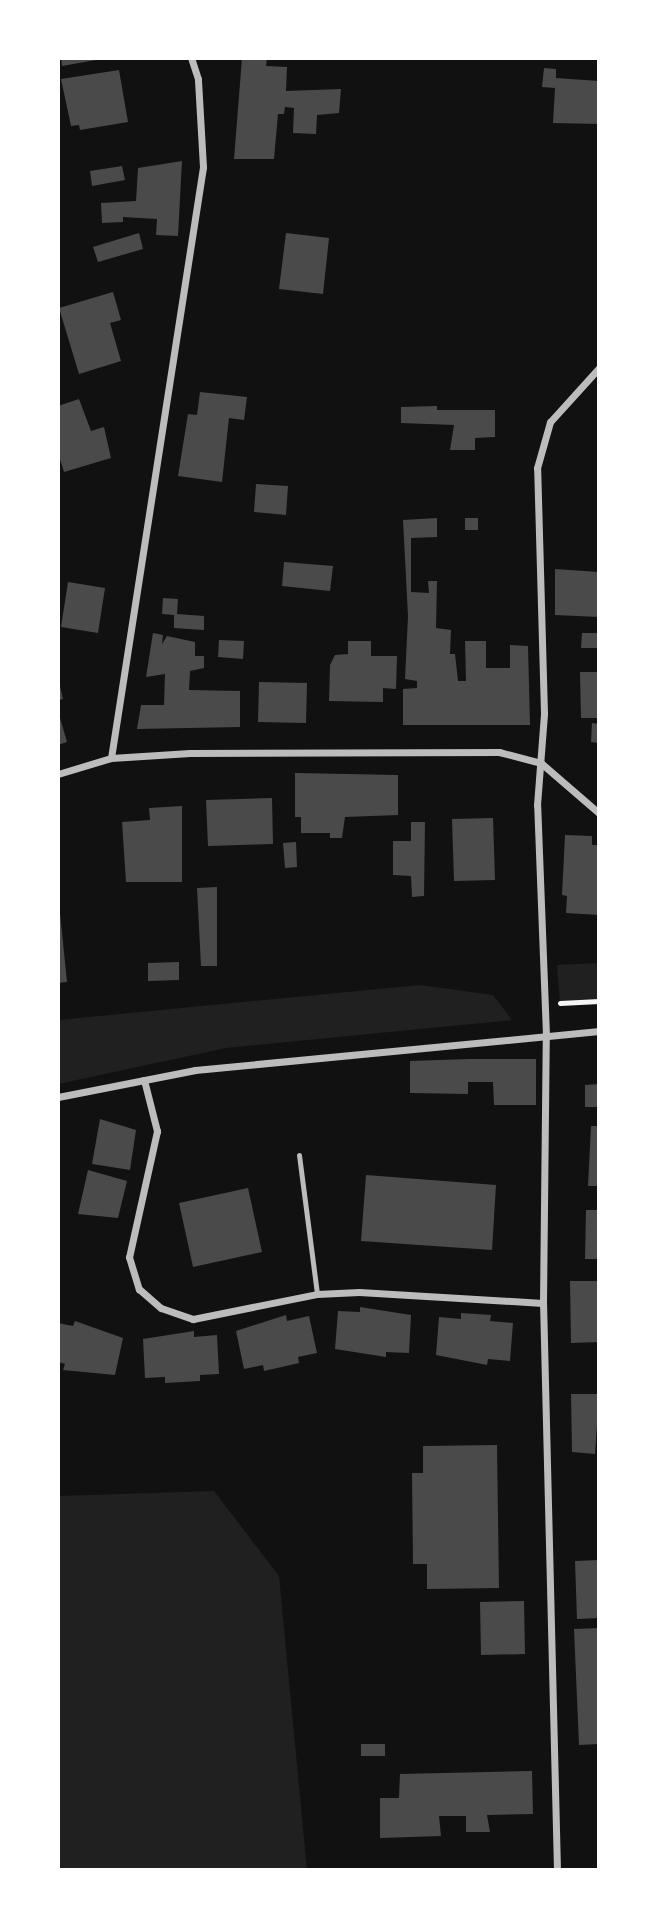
<!DOCTYPE html>
<html>
<head>
<meta charset="utf-8">
<style>
  body { margin:0 }
  #map { position:relative; width:657px; height:1928px; overflow:hidden; background:#111; font-family:"Alegreya Sans",sans-serif }
  div>[style] { position:absolute }
  .green>* { inset:0; background:#202020 }
  .building>* { inset:0; background:#4a4a4a }
  .path>* { height:4.5px; margin:-2.25px; padding:0 2.25px; transform-origin:2.25px; border-radius:2.25px; background:#f5f5f5 }
  .service>* { height:5px; margin:-2.5px; padding:0 2.5px; transform-origin:2.5px; border-radius:2.5px; background:#bcbcbc }
  .minor>* { height:7px; margin:-3.5px; padding:0 3.5px; transform-origin:3.5px; border-radius:3.5px; background:#bcbcbc }
  span { translate:-50% -50%; white-space:nowrap; text-align:center; line-height:1.15; -webkit-text-stroke:5px #fff; paint-order:stroke }
  .frame { position:absolute; inset:0; border:60px solid #fff; pointer-events:none }
</style>
</head>
<body>
<div id="map">
  <div class="green">
    <i style="clip-path:polygon(599px 963px,599px 1001px,560px 1003px,557px 965px)"></i>
    <i style="clip-path:polygon(420px 985px,493px 995px,512px 1020px,226px 1048px,58px 1084px,58px 1020px)"></i>
    <i style="clip-path:polygon(214px 1491px,279px 1576px,307px 1870px,58px 1870px,58px 1496px)"></i>
  </div>
  <div class="building">
    <i style="clip-path:polygon(61px 58px,96px 58px,96px 60px,62px 66px)"></i>
    <i style="clip-path:polygon(242px 58px,267px 58px,266px 66px,287px 67px,286px 91px,341px 89px,339px 113px,317px 115px,316px 134px,293px 133px,294px 108px,285px 107px,284px 114px,278px 114px,274px 159px,234px 159px)"></i>
    <i style="clip-path:polygon(544px 68px,556px 69px,556px 78px,599px 81px,599px 124px,553px 123px,555px 88px,542px 87px)"></i>
    <i style="clip-path:polygon(119px 70px,128px 122px,80px 130px,79px 125px,71px 126px,61px 79px)"></i>
    <i style="clip-path:polygon(182px 161px,178px 236px,156px 235px,157px 219px,123px 217px,123px 222px,102px 223px,101px 203px,136px 201px,138px 168px)"></i>
    <i style="clip-path:polygon(122px 166px,125px 180px,92px 186px,90px 171px)"></i>
    <i style="clip-path:polygon(139px 233px,143px 249px,98px 262px,93px 247px)"></i>
    <i style="clip-path:polygon(286px 233px,329px 238px,323px 294px,279px 289px)"></i>
    <i style="clip-path:polygon(113px 292px,121px 320px,110px 323px,121px 361px,79px 374px,59px 308px)"></i>
    <i style="clip-path:polygon(200px 392px,247px 397px,244px 420px,229px 418px,222px 482px,178px 476px,188px 414px,197px 415px)"></i>
    <i style="clip-path:polygon(79px 399px,91px 431px,104px 427px,111px 458px,64px 472px,58px 453px,58px 406px)"></i>
    <i style="clip-path:polygon(437px 406px,437px 410px,495px 410px,495px 437px,475px 438px,475px 450px,450px 450px,454px 425px,401px 423px,401px 407px)"></i>
    <i style="clip-path:polygon(256px 484px,288px 486px,286px 515px,254px 512px)"></i>
    <i style="clip-path:polygon(437px 518px,437px 537px,411px 538px,411px 592px,429px 593px,428px 581px,437px 581px,436px 628px,451px 630px,450px 654px,455px 654px,458px 681px,466px 681px,465px 641px,486px 641px,486px 668px,510px 668px,510px 645px,528px 646px,530px 725px,403px 725px,403px 689px,417px 688px,417px 681px,405px 679px,408px 616px,403px 520px)"></i>
    <i style="clip-path:polygon(465px 518px,478px 518px,478px 530px,465px 530px)"></i>
    <i style="clip-path:polygon(284px 562px,333px 566px,330px 591px,282px 586px)"></i>
    <i style="clip-path:polygon(555px 569px,599px 572px,599px 617px,555px 615px)"></i>
    <i style="clip-path:polygon(68px 582px,105px 588px,98px 633px,61px 627px)"></i>
    <i style="clip-path:polygon(163px 598px,178px 599px,177px 614px,204px 616px,204px 630px,174px 628px,174px 615px,162px 614px)"></i>
    <i style="clip-path:polygon(153px 633px,163px 635px,162px 644px,167px 636px,195px 642px,195px 656px,204px 656px,204px 668px,190px 671px,189px 690px,240px 691px,240px 727px,137px 729px,141px 705px,164px 705px,165px 674px,146px 677px)"></i>
    <i style="clip-path:polygon(582px 633px,599px 633px,599px 648px,581px 648px)"></i>
    <i style="clip-path:polygon(219px 640px,244px 641px,243px 659px,218px 657px)"></i>
    <i style="clip-path:polygon(348px 641px,371px 641px,371px 656px,397px 656px,396px 689px,383px 688px,383px 702px,329px 701px,330px 665px,335px 655px,348px 654px)"></i>
    <i style="clip-path:polygon(580px 672px,599px 672px,599px 718px,581px 718px)"></i>
    <i style="clip-path:polygon(59px 682px,63px 699px,58px 700px,58px 683px)"></i>
    <i style="clip-path:polygon(259px 682px,307px 683px,306px 723px,258px 722px)"></i>
    <i style="clip-path:polygon(58px 711px,67px 742px,58px 745px)"></i>
    <i style="clip-path:polygon(592px 723px,599px 724px,599px 743px,591px 742px)"></i>
    <i style="clip-path:polygon(295px 773px,398px 775px,398px 815px,345px 817px,342px 838px,330px 838px,330px 833px,301px 833px,301px 817px,295px 817px)"></i>
    <i style="clip-path:polygon(272px 798px,273px 844px,208px 846px,206px 800px)"></i>
    <i style="clip-path:polygon(182px 806px,182px 882px,126px 882px,122px 822px,150px 820px,149px 808px)"></i>
    <i style="clip-path:polygon(493px 818px,495px 880px,454px 881px,452px 819px)"></i>
    <i style="clip-path:polygon(411px 822px,425px 822px,424px 896px,412px 897px,411px 876px,393px 875px,393px 841px,411px 841px)"></i>
    <i style="clip-path:polygon(565px 835px,592px 836px,592px 845px,599px 845px,599px 915px,566px 913px,567px 896px,562px 895px)"></i>
    <i style="clip-path:polygon(296px 842px,297px 867px,285px 868px,283px 843px)"></i>
    <i style="clip-path:polygon(217px 887px,217px 966px,201px 966px,197px 888px)"></i>
    <i style="clip-path:polygon(58px 893px,67px 982px,58px 983px)"></i>
    <i style="clip-path:polygon(179px 962px,179px 980px,148px 981px,148px 963px)"></i>
    <i style="clip-path:polygon(469px 1059px,536px 1059px,536px 1105px,494px 1105px,493px 1082px,468px 1082px,468px 1094px,410px 1093px,410px 1061px)"></i>
    <i style="clip-path:polygon(599px 1084px,599px 1107px,585px 1107px,585px 1085px)"></i>
    <i style="clip-path:polygon(100px 1119px,136px 1130px,130px 1170px,92px 1164px)"></i>
    <i style="clip-path:polygon(591px 1126px,599px 1126px,599px 1186px,588px 1186px)"></i>
    <i style="clip-path:polygon(88px 1170px,127px 1181px,118px 1218px,78px 1214px)"></i>
    <i style="clip-path:polygon(366px 1175px,496px 1185px,492px 1250px,361px 1241px)"></i>
    <i style="clip-path:polygon(248px 1188px,262px 1252px,193px 1267px,179px 1203px)"></i>
    <i style="clip-path:polygon(586px 1210px,599px 1210px,599px 1259px,585px 1259px)"></i>
    <i style="clip-path:polygon(570px 1281px,599px 1281px,599px 1342px,571px 1343px)"></i>
    <i style="clip-path:polygon(360px 1307px,411px 1315px,409px 1353px,386px 1352px,386px 1357px,335px 1349px,338px 1311px,360px 1312px)"></i>
    <i style="clip-path:polygon(461px 1313px,491px 1315px,490px 1321px,513px 1323px,510px 1361px,488px 1359px,487px 1365px,436px 1355px,439px 1317px,461px 1319px)"></i>
    <i style="clip-path:polygon(286px 1315px,287px 1321px,309px 1316px,317px 1353px,298px 1357px,299px 1363px,264px 1371px,263px 1365px,244px 1369px,236px 1331px)"></i>
    <i style="clip-path:polygon(75px 1321px,123px 1338px,115px 1375px,63px 1370px,65px 1364px,58px 1362px,58px 1323px,73px 1326px)"></i>
    <i style="clip-path:polygon(194px 1331px,194px 1337px,217px 1335px,219px 1374px,200px 1375px,200px 1381px,165px 1383px,165px 1377px,145px 1378px,143px 1339px)"></i>
    <i style="clip-path:polygon(571px 1394px,599px 1394px,595px 1454px,572px 1452px)"></i>
    <i style="clip-path:polygon(497px 1445px,499px 1588px,427px 1589px,427px 1564px,413px 1564px,412px 1473px,423px 1473px,423px 1446px)"></i>
    <i style="clip-path:polygon(599px 1560px,599px 1618px,577px 1619px,575px 1561px)"></i>
    <i style="clip-path:polygon(524px 1601px,525px 1654px,481px 1655px,480px 1602px)"></i>
    <i style="clip-path:polygon(599px 1628px,599px 1744px,579px 1745px,574px 1629px)"></i>
    <i style="clip-path:polygon(361px 1744px,385px 1744px,385px 1756px,361px 1756px)"></i>
    <i style="clip-path:polygon(532px 1771px,533px 1814px,487px 1815px,490px 1832px,466px 1832px,466px 1816px,439px 1816px,441px 1836px,380px 1838px,380px 1798px,399px 1798px,400px 1774px)"></i>
  </div>
  <div class="path">
    <i style="left:560px;top:1003px;width:39px;rotate:-3deg"></i>
  </div>
  <div class="service">
    <i style="left:299px;top:1155px;width:140px;rotate:82.6deg"></i>
  </div>
  <div class="minor">
    <i style="left:111px;top:758px;width:598px;rotate:-81.15deg"></i>
    <i style="left:203px;top:167px;width:88px;rotate:-93.3deg"></i>
    <i style="left:198px;top:79px;width:22px;rotate:-108deg"></i>
    <i style="left:58px;top:774px;width:55px;rotate:-16.8deg"></i>
    <i style="left:111px;top:758px;width:79px;rotate:-3.6deg"></i>
    <i style="left:190px;top:753px;width:309px;rotate:-0.2deg"></i>
    <i style="left:499px;top:752px;width:43px;rotate:14.7deg"></i>
    <i style="left:541px;top:763px;width:77px;rotate:40.8deg"></i>
    <i style="left:144px;top:1080px;width:53px;rotate:75.7deg"></i>
    <i style="left:157px;top:1131px;width:129px;rotate:102.5deg"></i>
    <i style="left:129px;top:1257px;width:34px;rotate:73deg"></i>
    <i style="left:139px;top:1289px;width:29px;rotate:41deg"></i>
    <i style="left:161px;top:1308px;width:34px;rotate:19deg"></i>
    <i style="left:193px;top:1319px;width:126px;rotate:-11.4deg"></i>
    <i style="left:317px;top:1294px;width:42px;rotate:-2.7deg"></i>
    <i style="left:359px;top:1292px;width:184px;rotate:3.4deg"></i>
    <i style="left:58px;top:1097px;width:140px;rotate:-11.1deg"></i>
    <i style="left:195px;top:1070px;width:406px;rotate:-5.5deg"></i>
    <i style="left:557px;top:1870px;width:567px;rotate:-91.41deg"></i>
    <i style="left:543px;top:1303px;width:268px;rotate:-89.4deg"></i>
    <i style="left:546px;top:1035px;width:230px;rotate:-92.2deg"></i>
    <i style="left:537px;top:805px;width:92px;rotate:-85.6deg"></i>
    <i style="left:544px;top:713px;width:245px;rotate:-91.6deg"></i>
    <i style="left:537px;top:468px;width:48px;rotate:-74.2deg"></i>
    <i style="left:550px;top:422px;width:73px;rotate:-47.8deg"></i>
  </div>
  <div class="frame"></div>
</div>
</body>
</html>
